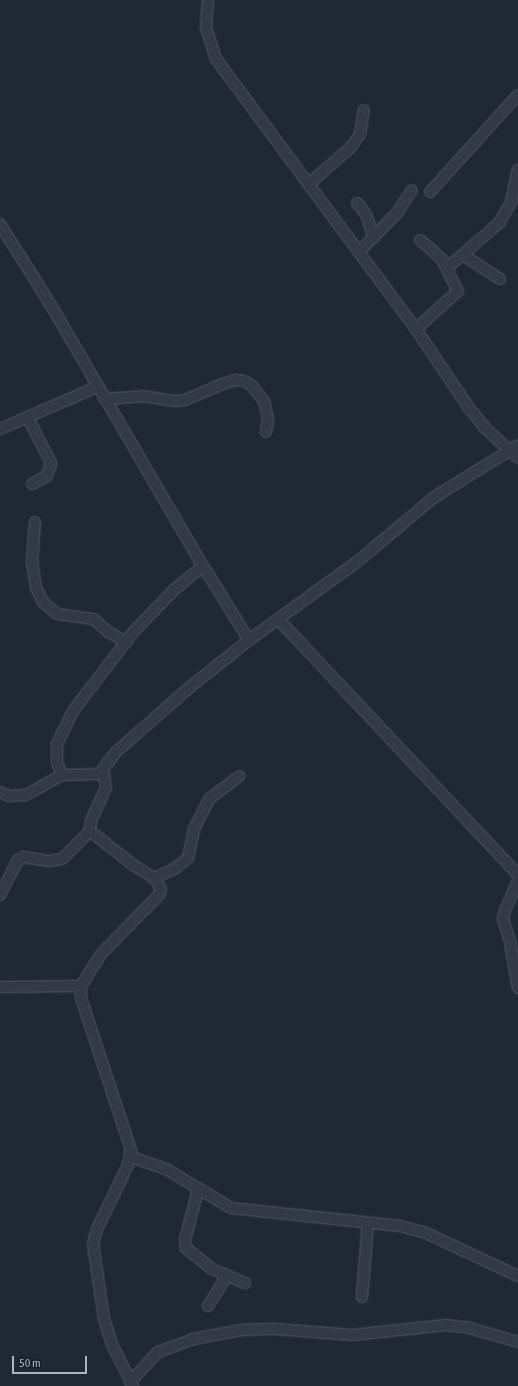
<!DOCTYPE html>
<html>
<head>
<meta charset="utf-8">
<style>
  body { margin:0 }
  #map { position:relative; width:518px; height:1386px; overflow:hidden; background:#202834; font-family:"Asap Condensed",sans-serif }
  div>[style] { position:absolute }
  .roads { filter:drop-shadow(0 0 1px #515863) drop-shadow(0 0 1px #515863) }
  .minor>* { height:10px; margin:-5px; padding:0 5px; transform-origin:5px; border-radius:5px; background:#333a45 }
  span { translate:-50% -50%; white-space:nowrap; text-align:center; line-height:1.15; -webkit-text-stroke:3.5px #191f29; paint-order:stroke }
  .scale { position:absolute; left:12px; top:1356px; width:75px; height:18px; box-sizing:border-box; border:2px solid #adb5c2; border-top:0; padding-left:5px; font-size:12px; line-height:14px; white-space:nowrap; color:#adb5c2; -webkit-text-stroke:3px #191f29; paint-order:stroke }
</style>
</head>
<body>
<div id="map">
  <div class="roads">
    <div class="minor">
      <i style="left:208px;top:0;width:28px;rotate:94deg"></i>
      <i style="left:206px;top:28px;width:33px;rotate:72deg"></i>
      <i style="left:216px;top:59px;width:336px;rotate:53.5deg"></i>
      <i style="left:416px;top:329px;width:95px;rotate:56.1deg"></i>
      <i style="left:469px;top:408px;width:26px;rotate:51deg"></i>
      <i style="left:485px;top:428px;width:45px;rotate:42.3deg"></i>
      <i style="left:309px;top:184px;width:56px;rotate:-41.4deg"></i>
      <i style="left:351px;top:147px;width:16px;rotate:-55deg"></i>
      <i style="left:360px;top:134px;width:24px;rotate:-81deg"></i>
      <i style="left:430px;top:192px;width:131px;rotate:-47.8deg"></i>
      <i style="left:357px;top:203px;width:14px;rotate:51deg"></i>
      <i style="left:366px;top:214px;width:25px;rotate:72deg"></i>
      <i style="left:0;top:224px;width:98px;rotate:57.9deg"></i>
      <i style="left:52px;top:307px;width:300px;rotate:59.8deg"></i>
      <i style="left:203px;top:566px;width:87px;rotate:58.1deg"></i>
      <i style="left:359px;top:252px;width:54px;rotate:-45.7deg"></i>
      <i style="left:397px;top:213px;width:27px;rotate:-57deg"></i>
      <i style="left:463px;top:255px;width:44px;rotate:33deg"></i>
      <i style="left:447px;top:268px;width:69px;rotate:-40.9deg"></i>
      <i style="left:499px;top:223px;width:24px;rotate:-60deg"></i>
      <i style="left:511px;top:202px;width:33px;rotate:-78deg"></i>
      <i style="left:416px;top:329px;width:57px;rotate:-42.1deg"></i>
      <i style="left:458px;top:291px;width:36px;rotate:-117deg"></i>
      <i style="left:442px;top:259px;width:29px;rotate:-139deg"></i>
      <i style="left:104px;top:399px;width:39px;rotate:-4deg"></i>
      <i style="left:143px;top:396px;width:31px;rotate:9deg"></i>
      <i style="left:174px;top:401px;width:11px;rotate:-5deg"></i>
      <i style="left:185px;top:400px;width:43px;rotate:-23deg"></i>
      <i style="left:225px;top:383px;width:11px;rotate:-15deg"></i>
      <i style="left:236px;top:380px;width:8px;rotate:7deg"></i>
      <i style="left:244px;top:381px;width:8px;rotate:30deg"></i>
      <i style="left:251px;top:385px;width:21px;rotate:51deg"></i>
      <i style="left:264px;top:401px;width:18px;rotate:77deg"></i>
      <i style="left:268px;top:419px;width:13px;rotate:99deg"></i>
      <i style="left:28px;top:418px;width:51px;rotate:62.9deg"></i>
      <i style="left:51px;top:463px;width:14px;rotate:107deg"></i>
      <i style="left:47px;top:476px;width:17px;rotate:152deg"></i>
      <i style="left:0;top:429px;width:106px;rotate:-23.4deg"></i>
      <i style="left:35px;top:522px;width:40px;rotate:94.3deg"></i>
      <i style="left:32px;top:562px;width:26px;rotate:81deg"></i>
      <i style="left:36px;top:588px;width:16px;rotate:63deg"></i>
      <i style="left:43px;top:602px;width:18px;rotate:41deg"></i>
      <i style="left:57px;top:614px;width:37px;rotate:8deg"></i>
      <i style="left:94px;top:619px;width:19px;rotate:43deg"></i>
      <i style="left:108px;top:632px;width:21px;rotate:29deg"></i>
      <i style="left:278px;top:619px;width:351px;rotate:46.8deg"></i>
      <i style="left:62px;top:775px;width:14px;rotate:-111deg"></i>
      <i style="left:57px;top:762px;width:18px;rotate:-90deg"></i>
      <i style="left:57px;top:744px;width:37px;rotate:-64deg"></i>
      <i style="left:73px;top:711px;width:102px;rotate:-52.6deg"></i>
      <i style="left:135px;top:630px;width:59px;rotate:-45.7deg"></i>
      <i style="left:176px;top:588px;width:35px;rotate:-39deg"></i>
      <i style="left:0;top:792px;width:10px;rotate:24deg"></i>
      <i style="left:9px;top:796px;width:17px;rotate:-3deg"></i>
      <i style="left:26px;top:795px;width:41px;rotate:-29.1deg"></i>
      <i style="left:62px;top:775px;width:41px;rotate:-1.4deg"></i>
      <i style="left:154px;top:878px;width:22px;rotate:-24deg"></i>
      <i style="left:174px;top:869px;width:18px;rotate:-38deg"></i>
      <i style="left:188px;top:858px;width:30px;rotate:-78deg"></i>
      <i style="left:194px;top:829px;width:34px;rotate:-63deg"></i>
      <i style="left:209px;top:799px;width:38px;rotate:-37deg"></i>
      <i style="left:518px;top:881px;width:32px;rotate:114deg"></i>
      <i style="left:505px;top:910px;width:9px;rotate:103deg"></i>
      <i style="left:503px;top:919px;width:24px;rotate:73deg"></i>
      <i style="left:510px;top:942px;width:47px;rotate:80.1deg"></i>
      <i style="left:0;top:895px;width:39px;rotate:-63deg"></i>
      <i style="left:18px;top:860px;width:6px;rotate:-31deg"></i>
      <i style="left:23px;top:857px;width:25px;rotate:9deg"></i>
      <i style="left:48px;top:861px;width:14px;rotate:-8deg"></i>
      <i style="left:62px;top:859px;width:40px;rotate:-45deg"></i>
      <i style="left:0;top:987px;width:81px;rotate:-0.7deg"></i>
      <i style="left:131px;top:1157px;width:37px;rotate:19deg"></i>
      <i style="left:166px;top:1169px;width:76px;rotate:31deg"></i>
      <i style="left:231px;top:1208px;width:170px;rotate:6.1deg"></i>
      <i style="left:400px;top:1226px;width:27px;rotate:15deg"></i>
      <i style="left:426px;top:1233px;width:102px;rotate:25.1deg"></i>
      <i style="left:198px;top:1190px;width:52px;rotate:104.6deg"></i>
      <i style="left:185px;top:1240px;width:8px;rotate:83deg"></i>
      <i style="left:186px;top:1248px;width:33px;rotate:39deg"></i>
      <i style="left:212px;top:1269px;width:36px;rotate:23deg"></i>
      <i style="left:362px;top:1297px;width:74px;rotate:-85.4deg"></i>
      <i style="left:208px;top:1306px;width:34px;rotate:-58deg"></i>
      <i style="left:130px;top:1382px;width:41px;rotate:-47deg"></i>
      <i style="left:158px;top:1352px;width:37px;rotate:-20deg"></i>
      <i style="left:193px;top:1339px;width:49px;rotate:-10.6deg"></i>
      <i style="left:241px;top:1330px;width:34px;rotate:-2deg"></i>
      <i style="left:275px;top:1329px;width:77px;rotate:4.5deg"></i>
      <i style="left:352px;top:1335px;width:95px;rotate:-6.1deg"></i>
      <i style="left:446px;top:1325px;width:23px;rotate:7deg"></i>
      <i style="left:469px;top:1328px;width:51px;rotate:15.9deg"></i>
      <i style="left:133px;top:1386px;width:44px;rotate:-117.1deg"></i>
      <i style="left:113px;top:1347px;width:29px;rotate:-108deg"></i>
      <i style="left:104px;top:1319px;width:76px;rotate:-98.3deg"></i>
      <i style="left:93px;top:1244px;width:16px;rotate:-75deg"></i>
      <i style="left:97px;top:1229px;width:71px;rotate:-64.2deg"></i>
      <i style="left:128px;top:1165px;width:15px;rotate:-79deg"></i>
      <i style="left:131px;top:1150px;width:160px;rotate:-108.2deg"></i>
      <i style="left:81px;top:998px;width:12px;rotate:-90deg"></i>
      <i style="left:81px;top:986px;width:39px;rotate:-58deg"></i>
      <i style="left:102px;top:953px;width:81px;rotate:-45.5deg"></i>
      <i style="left:159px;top:895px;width:6px;rotate:-72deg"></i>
      <i style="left:161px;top:889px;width:13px;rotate:-122deg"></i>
      <i style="left:154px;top:878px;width:26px;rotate:-148deg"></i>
      <i style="left:132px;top:864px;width:53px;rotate:-141.8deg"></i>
      <i style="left:90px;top:831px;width:10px;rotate:-84deg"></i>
      <i style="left:91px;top:821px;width:36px;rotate:-66deg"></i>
      <i style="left:106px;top:788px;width:19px;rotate:-99deg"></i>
      <i style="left:103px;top:769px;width:21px;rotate:-53deg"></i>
      <i style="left:116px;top:752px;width:98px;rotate:-41.3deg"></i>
      <i style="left:190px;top:687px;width:75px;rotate:-38.5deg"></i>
      <i style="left:249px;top:640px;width:135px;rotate:-35.9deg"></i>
      <i style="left:358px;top:561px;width:98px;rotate:-40deg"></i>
      <i style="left:433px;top:498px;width:100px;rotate:-31.9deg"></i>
    </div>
  </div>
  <div class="scale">50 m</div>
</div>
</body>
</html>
